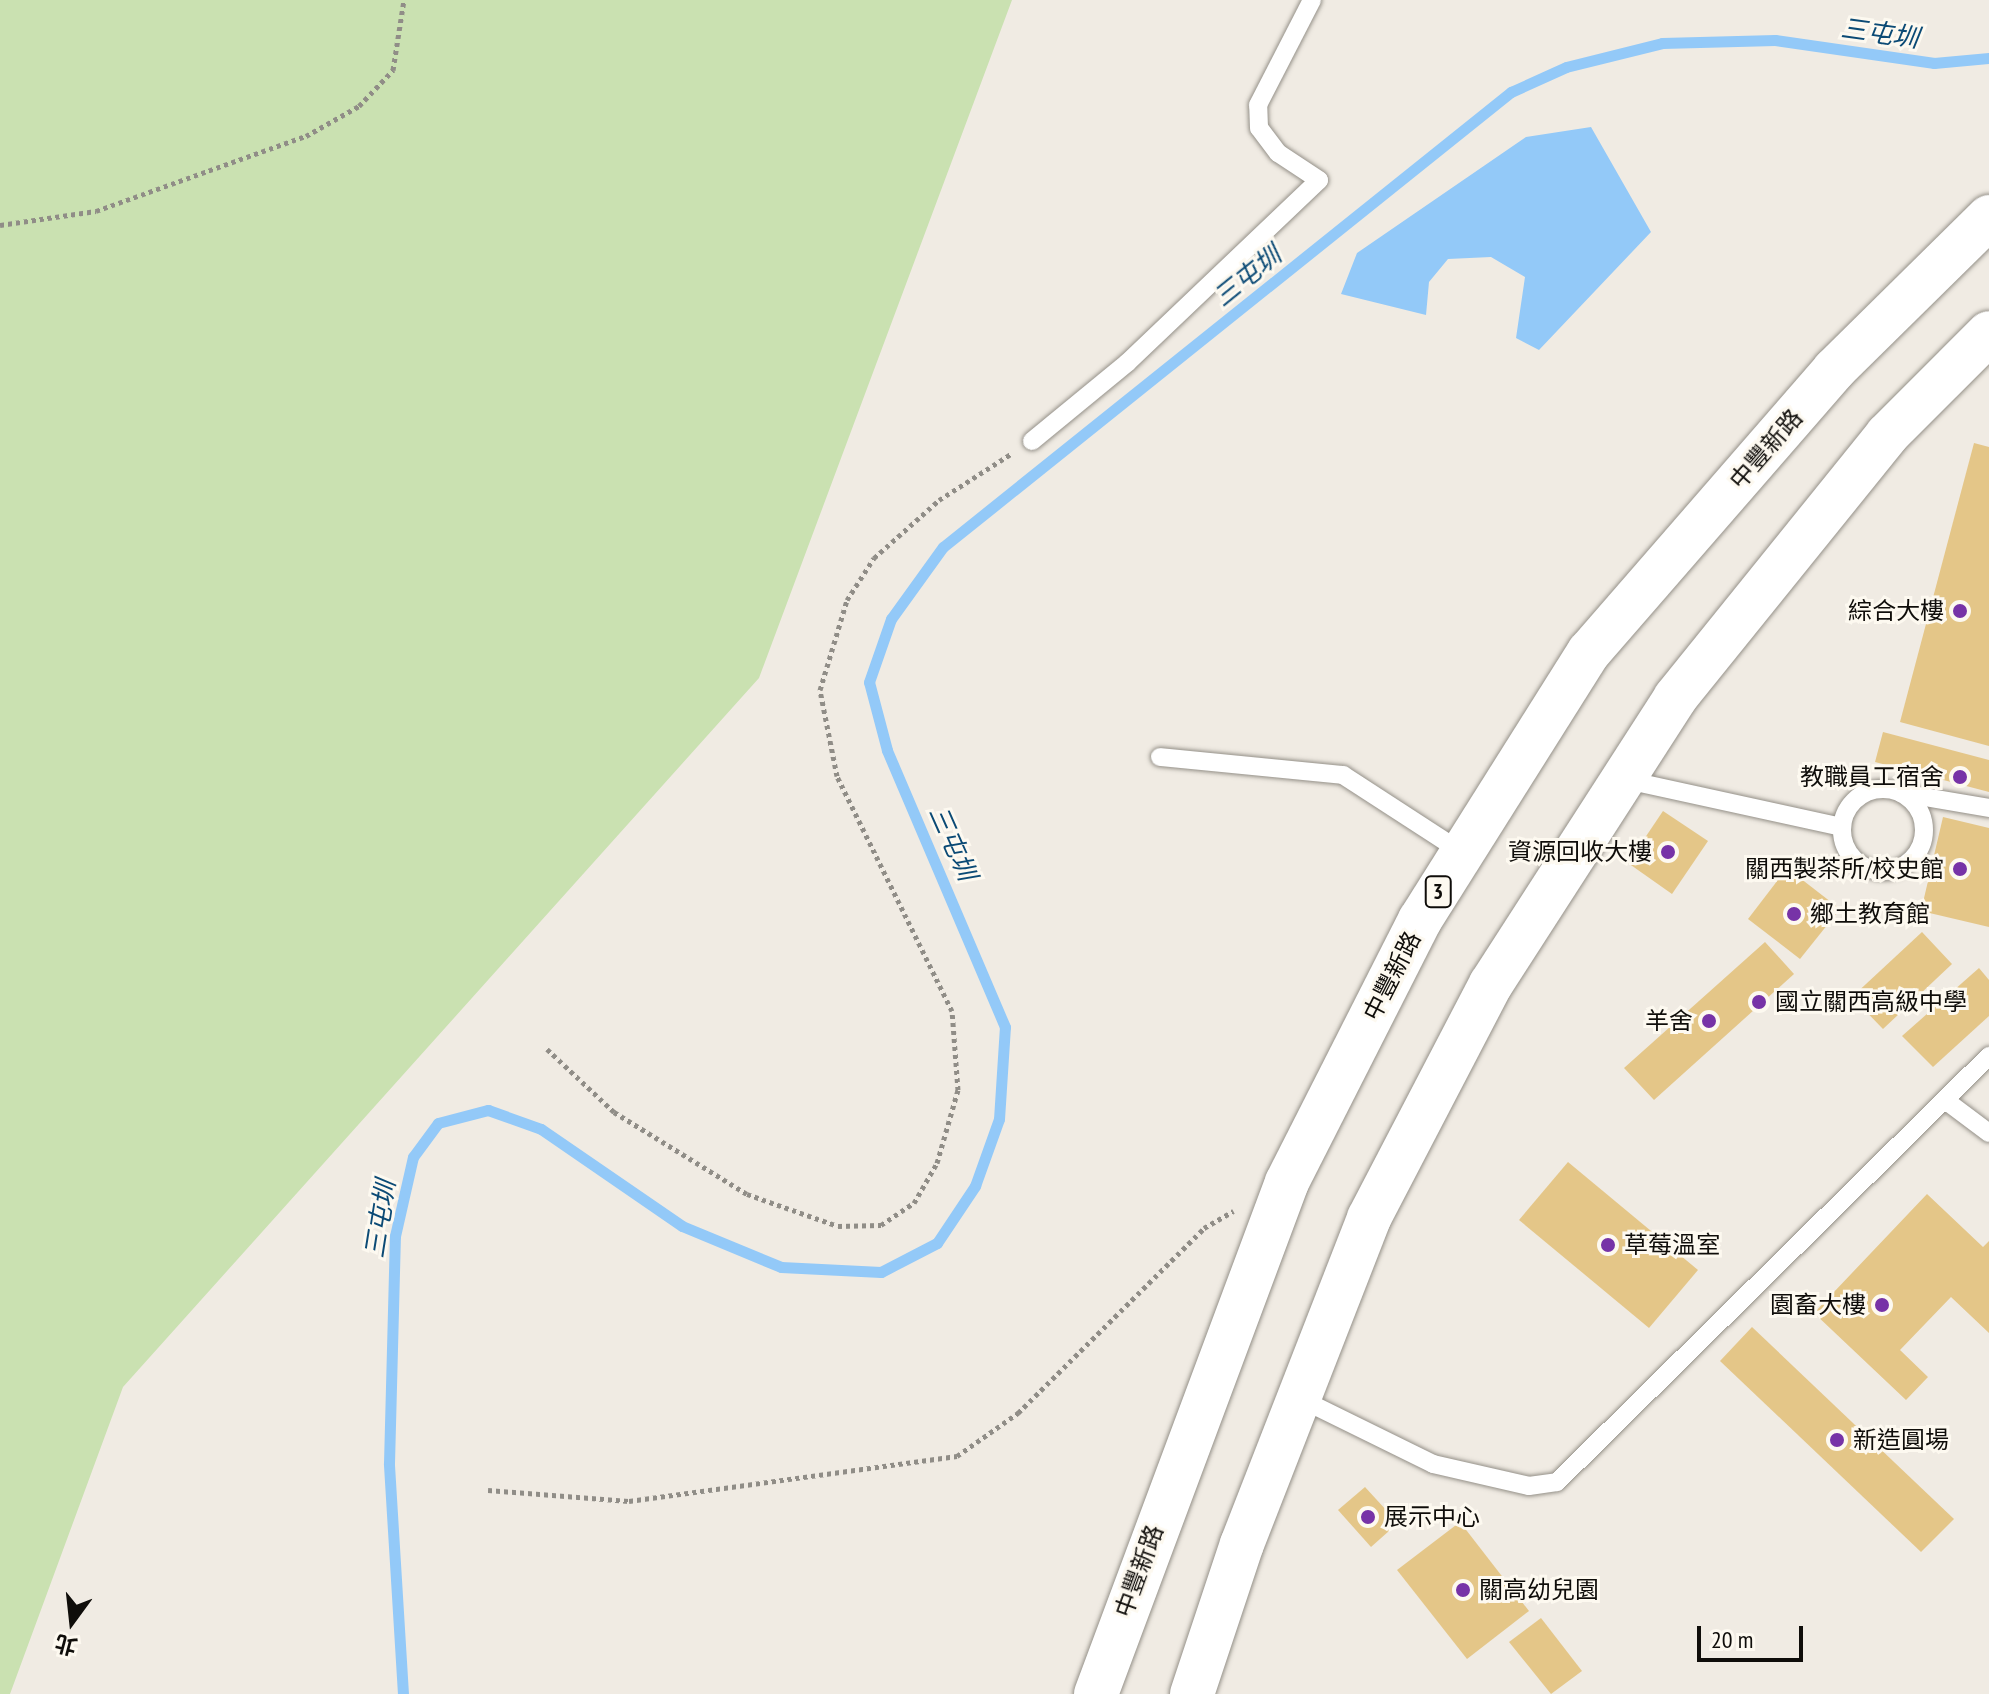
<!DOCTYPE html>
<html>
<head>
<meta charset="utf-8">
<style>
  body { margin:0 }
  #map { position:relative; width:1989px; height:1694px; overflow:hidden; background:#f0ebe3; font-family:"PT Sans Narrow","Noto Sans TC",sans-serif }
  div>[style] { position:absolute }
  .green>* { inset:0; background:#cae1b1 }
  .water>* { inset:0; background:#93c9f8 }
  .stream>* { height:11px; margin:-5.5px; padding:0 5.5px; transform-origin:5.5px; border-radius:5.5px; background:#93c9f8 }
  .building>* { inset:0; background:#e4c688 }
  .path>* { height:5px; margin-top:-2.5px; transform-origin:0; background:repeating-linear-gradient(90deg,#908d87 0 4px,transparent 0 8px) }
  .roads { filter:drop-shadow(0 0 2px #949088) drop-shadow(0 0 2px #949088) }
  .lane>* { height:18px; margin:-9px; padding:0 9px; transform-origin:9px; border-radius:9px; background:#fff }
  .lane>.ring { margin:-9px; padding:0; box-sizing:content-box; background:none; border:18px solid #fff; border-radius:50% }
  .primary>* { height:44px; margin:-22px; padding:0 22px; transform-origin:22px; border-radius:22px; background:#fff }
  .dots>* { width:22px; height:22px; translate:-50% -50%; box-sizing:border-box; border:4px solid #fdf9f0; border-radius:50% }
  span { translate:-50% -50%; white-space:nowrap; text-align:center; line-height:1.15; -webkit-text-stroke:6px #fdf9f0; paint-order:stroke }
  .shield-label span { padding:2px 6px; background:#fdf9f0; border:2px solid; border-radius:6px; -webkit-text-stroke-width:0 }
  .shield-label { font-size:22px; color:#0f0d0a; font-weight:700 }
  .street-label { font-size:24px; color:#0f0d0a }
  .poi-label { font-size:24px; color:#0f0d0a }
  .right { translate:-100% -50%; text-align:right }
  .left { translate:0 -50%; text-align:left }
  .water-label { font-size:26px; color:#0b4a75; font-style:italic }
  .north { position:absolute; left:32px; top:1582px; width:80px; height:80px; -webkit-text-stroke:6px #fdf9f0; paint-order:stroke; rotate:195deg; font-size:22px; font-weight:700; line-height:32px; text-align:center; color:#0f0d0a }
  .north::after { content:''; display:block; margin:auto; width:28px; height:36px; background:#0f0d0a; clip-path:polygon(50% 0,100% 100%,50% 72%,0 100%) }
  .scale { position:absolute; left:1697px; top:1626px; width:106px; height:36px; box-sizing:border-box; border:4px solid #0f0d0a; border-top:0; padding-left:10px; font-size:24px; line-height:28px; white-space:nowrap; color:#0f0d0a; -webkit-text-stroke:6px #fdf9f0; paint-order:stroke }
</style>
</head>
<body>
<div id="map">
  <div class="green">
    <i style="clip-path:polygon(0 0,1012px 0,759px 678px,123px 1387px,10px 1694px,0 1694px)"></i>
  </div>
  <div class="water">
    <i style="clip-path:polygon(1591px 127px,1651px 232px,1539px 350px,1516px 338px,1525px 277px,1491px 257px,1448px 259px,1429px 282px,1426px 315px,1341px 294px,1357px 253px,1526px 137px)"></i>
  </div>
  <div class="stream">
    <i style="left:403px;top:1694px;width:231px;rotate:-93.5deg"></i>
    <i style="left:389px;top:1463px;width:227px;rotate:-88.5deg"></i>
    <i style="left:395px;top:1236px;width:81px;rotate:-77.2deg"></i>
    <i style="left:413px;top:1157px;width:42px;rotate:-53.7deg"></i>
    <i style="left:438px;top:1123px;width:52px;rotate:-14.6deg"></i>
    <i style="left:488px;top:1110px;width:56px;rotate:19.7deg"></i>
    <i style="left:541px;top:1129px;width:171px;rotate:34.5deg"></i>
    <i style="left:682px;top:1226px;width:107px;rotate:22.5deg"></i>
    <i style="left:781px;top:1267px;width:100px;rotate:2.9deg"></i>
    <i style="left:881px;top:1272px;width:63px;rotate:-27.4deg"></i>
    <i style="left:937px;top:1243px;width:69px;rotate:-56.3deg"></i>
    <i style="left:975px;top:1186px;width:71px;rotate:-70.3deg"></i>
    <i style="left:999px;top:1119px;width:92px;rotate:-86.3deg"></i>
    <i style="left:1005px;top:1027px;width:301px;rotate:-113.1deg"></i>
    <i style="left:887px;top:750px;width:70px;rotate:-104.8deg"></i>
    <i style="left:869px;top:682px;width:67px;rotate:-70.8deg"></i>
    <i style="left:891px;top:619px;width:89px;rotate:-54.2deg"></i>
    <i style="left:943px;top:547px;width:728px;rotate:-38.7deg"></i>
    <i style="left:1511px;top:92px;width:60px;rotate:-24.4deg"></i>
    <i style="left:1566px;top:67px;width:99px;rotate:-14deg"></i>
    <i style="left:1662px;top:43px;width:113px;rotate:-1.5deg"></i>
    <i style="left:1775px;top:40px;width:161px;rotate:8.2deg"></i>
    <i style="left:1934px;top:63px;width:55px;rotate:-5.2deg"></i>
  </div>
  <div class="building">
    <i style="clip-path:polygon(1974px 443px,1989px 447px,1989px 746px,1900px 722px)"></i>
    <i style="clip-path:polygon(1883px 732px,1989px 760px,1989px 792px,1875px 762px)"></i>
    <i style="clip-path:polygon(1663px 811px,1708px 841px,1672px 894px,1628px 863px)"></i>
    <i style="clip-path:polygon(1943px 817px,1989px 828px,1989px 927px,1921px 911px)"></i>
    <i style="clip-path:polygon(1787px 868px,1840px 909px,1800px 959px,1748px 919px)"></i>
    <i style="clip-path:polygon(1922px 932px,1952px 964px,1883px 1029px,1852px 997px)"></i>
    <i style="clip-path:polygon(1765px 942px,1794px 974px,1654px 1100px,1624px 1068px)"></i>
    <i style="clip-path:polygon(1979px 968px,1989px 980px,1989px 1016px,1933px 1067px,1902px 1036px)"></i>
    <i style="clip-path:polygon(1568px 1162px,1698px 1270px,1649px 1328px,1519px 1220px)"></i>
    <i style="clip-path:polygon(1927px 1194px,1983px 1247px,1989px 1241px,1989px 1333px,1951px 1297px,1900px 1350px,1928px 1377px,1906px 1400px,1814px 1313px)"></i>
    <i style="clip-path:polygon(1752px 1327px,1954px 1519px,1921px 1552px,1720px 1361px)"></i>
    <i style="clip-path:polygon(1365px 1487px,1398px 1523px,1371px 1547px,1338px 1510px)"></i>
    <i style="clip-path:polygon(1460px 1522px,1529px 1611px,1467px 1659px,1397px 1570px)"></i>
    <i style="clip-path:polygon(1541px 1618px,1582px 1671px,1551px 1694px,1509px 1642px)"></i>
  </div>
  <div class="path">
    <i style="left:0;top:225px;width:97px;rotate:-8.3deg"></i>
    <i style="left:96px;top:211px;width:223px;rotate:-19.7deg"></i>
    <i style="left:306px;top:136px;width:61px;rotate:-29.5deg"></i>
    <i style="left:359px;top:106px;width:50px;rotate:-46.6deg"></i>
    <i style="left:393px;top:70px;width:71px;rotate:-81.1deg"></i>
    <i style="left:547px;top:1049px;width:92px;rotate:43.2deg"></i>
    <i style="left:614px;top:1112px;width:156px;rotate:31.7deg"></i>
    <i style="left:747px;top:1194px;width:96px;rotate:19.4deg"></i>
    <i style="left:838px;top:1226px;width:43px;rotate:-1.3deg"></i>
    <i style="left:881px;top:1225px;width:40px;rotate:-34deg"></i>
    <i style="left:914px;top:1203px;width:46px;rotate:-60.1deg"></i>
    <i style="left:937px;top:1163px;width:76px;rotate:-74deg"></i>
    <i style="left:958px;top:1090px;width:79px;rotate:-94.3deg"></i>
    <i style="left:952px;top:1011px;width:262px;rotate:-116.1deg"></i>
    <i style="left:837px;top:776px;width:88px;rotate:-101.2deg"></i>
    <i style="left:820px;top:690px;width:94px;rotate:-73.3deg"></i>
    <i style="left:847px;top:600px;width:50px;rotate:-57.3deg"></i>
    <i style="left:874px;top:558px;width:87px;rotate:-41.7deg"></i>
    <i style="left:939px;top:500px;width:85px;rotate:-32.6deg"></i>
    <i style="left:488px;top:1490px;width:141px;rotate:4.5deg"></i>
    <i style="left:629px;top:1501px;width:331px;rotate:-7.8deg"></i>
    <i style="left:957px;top:1456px;width:75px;rotate:-35.2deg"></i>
    <i style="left:1018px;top:1413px;width:262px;rotate:-44.8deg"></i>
    <i style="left:1204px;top:1228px;width:34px;rotate:-30deg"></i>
  </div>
  <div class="roads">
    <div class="lane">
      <i style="left:1032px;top:441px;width:123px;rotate:-39.4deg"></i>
      <i style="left:1127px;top:363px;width:265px;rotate:-43.6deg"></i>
      <i style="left:1319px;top:180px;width:49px;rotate:-146.6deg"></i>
      <i style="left:1278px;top:153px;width:31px;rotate:-127deg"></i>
      <i style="left:1259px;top:128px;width:23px;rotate:-92deg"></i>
      <i style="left:1258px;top:105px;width:118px;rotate:-62.8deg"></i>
      <i style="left:1160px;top:757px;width:184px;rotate:5.6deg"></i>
      <i style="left:1343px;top:775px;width:143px;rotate:33deg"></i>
      <i style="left:1622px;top:779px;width:225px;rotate:12.3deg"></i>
      <i class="ring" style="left:1842px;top:789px;width:64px;height:64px"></i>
      <i style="left:1901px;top:793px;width:89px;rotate:9.7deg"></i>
      <i style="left:1945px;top:1100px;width:55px;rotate:36.9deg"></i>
      <i style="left:1299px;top:1398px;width:149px;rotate:26.2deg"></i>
      <i style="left:1433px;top:1464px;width:98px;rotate:12.9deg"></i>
      <i style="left:1529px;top:1486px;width:28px;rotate:-8deg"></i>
      <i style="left:1557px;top:1482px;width:607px;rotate:-44.6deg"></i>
    </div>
    <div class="primary">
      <i style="left:1096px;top:1694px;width:546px;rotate:-69.54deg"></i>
      <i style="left:1287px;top:1182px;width:294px;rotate:-63.1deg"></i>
      <i style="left:1420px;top:920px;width:317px;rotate:-57.8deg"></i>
      <i style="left:1589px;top:652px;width:374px;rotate:-49deg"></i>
      <i style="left:1834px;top:370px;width:218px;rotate:-44.6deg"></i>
      <i style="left:1192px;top:1694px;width:158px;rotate:-71.6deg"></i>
      <i style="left:1242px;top:1544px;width:350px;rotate:-68.7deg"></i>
      <i style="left:1369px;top:1218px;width:264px;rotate:-62.5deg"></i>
      <i style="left:1491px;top:984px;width:340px;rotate:-57.2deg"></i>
      <i style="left:1675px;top:698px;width:338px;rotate:-51.1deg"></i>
      <i style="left:1887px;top:435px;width:144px;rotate:-45deg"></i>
    </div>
  </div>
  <div class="dots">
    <i style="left:1960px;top:611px;background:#7733a7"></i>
    <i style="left:1960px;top:777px;background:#7733a7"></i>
    <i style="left:1668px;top:852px;background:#7733a7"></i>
    <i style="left:1960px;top:869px;background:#7733a7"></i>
    <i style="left:1794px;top:914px;background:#7733a7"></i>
    <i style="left:1759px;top:1002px;background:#7733a7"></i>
    <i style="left:1709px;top:1021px;background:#7733a7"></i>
    <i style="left:1608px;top:1245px;background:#7733a7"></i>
    <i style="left:1882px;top:1305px;background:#7733a7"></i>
    <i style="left:1837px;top:1440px;background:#7733a7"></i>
    <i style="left:1368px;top:1517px;background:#7733a7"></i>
    <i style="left:1463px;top:1590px;background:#7733a7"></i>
  </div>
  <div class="shield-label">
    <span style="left:1438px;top:892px">3</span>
  </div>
  <div class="street-label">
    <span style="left:1766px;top:449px;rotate:-49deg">中豐新路</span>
    <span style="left:1392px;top:976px;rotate:-63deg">中豐新路</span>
    <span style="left:1139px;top:1571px;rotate:-70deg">中豐新路</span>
  </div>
  <div class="poi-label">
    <span class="right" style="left:1944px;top:611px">綜合大樓</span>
    <span class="right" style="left:1944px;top:777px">教職員工宿舍</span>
    <span class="right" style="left:1652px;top:852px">資源回收大樓</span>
    <span class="right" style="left:1944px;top:869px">關西製茶所/校史館</span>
    <span class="left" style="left:1810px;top:914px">鄉土教育館</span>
    <span class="left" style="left:1775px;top:1002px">國立關西高級中學</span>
    <span class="right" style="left:1693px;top:1021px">羊舍</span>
    <span class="left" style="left:1624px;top:1245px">草莓溫室</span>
    <span class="right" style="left:1866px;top:1305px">園畜大樓</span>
    <span class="left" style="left:1853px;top:1440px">新造圓場</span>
    <span class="left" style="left:1384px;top:1517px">展示中心</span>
    <span class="left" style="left:1479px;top:1590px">關高幼兒園</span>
  </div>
  <div class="water-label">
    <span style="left:1880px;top:33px;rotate:8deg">三屯圳</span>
    <span style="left:1247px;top:276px;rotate:-39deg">三屯圳</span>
    <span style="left:953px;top:843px;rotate:66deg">三屯圳</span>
    <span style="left:380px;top:1219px;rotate:-81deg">三屯圳</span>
  </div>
  <div class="north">北</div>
  <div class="scale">20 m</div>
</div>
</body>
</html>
